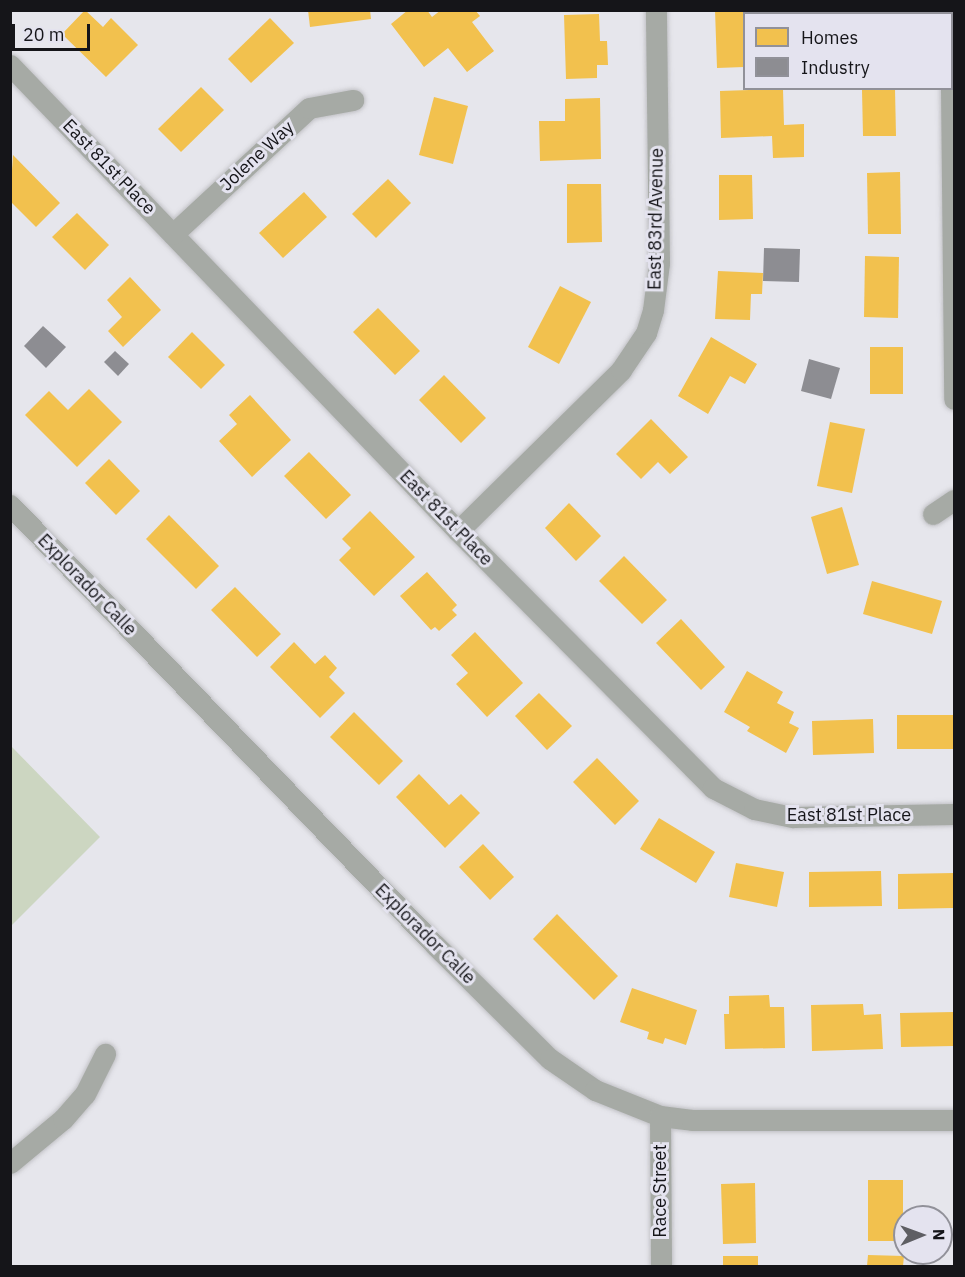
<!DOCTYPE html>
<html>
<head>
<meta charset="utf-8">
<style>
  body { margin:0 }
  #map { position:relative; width:965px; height:1277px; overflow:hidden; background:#e6e6ec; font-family:"IBM Plex Sans",sans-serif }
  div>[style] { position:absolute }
  .green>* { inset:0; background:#ccd6c1 }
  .homes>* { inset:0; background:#f2c14e }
  .industry>* { inset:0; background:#8d8d92 }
  .roads { filter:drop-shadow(0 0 2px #c1c1c5) drop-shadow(0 0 2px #c1c1c5) }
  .street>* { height:21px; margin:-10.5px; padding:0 10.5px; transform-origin:10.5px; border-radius:10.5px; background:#a6aaa5 }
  span { translate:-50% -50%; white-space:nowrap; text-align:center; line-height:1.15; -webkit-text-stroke:6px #e4e3ef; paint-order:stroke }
  .street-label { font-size:18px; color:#151519 }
  .frame { position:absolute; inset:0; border:12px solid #151519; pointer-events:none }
  .legend { position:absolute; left:743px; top:12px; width:210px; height:78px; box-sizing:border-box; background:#e4e3ef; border:2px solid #919199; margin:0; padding:8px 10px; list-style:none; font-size:18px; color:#151519 }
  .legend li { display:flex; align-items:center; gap:12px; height:30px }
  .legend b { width:30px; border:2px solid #919199 }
  .north { position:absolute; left:893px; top:1205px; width:60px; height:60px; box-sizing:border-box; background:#e4e3ef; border:2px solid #919199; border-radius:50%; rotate:89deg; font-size:16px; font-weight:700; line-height:24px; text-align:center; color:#151519 }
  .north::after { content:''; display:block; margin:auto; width:21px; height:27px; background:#5e5e63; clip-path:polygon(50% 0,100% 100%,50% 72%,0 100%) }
  .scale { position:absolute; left:12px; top:24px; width:78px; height:27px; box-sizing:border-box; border:3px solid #151519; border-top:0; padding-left:8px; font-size:18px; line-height:21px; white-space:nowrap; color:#151519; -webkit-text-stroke:4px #e4e3ef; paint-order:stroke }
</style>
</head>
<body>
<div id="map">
  <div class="green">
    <i style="clip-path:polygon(11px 746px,100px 837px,11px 926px)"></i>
  </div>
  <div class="homes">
    <i style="clip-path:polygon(85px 10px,103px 27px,111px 18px,138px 45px,106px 77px,62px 34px)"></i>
    <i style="clip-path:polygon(308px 10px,370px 10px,371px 19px,310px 27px)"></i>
    <i style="clip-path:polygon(408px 10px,427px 10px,432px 17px,441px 10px,475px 10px,480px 16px,472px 22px,494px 51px,467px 72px,448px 48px,424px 67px,391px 24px)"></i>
    <i style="clip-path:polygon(715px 10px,749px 10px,744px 14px,744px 67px,717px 68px)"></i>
    <i style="clip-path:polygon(864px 10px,898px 10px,898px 14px,864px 14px)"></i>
    <i style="clip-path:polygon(599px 14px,600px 41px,607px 41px,608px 65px,597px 65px,597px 78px,566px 79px,564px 15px)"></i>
    <i style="clip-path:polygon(270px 18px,294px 43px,251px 83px,228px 59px)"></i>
    <i style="clip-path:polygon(201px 87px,224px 110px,181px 152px,158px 129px)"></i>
    <i style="clip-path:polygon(783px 89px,784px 125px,804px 124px,804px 157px,773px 158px,772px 136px,721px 138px,720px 91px)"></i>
    <i style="clip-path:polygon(895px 89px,896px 136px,863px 136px,862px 90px)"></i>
    <i style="clip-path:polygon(434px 97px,468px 106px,453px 164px,419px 155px)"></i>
    <i style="clip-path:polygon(600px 98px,601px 159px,540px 161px,539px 121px,565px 121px,565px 99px)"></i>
    <i style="clip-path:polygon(13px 155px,60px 203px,36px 227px,10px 201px)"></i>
    <i style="clip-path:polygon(900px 172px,901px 234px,868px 234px,867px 173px)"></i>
    <i style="clip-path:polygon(719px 175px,752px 175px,753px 219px,719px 220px)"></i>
    <i style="clip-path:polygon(388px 179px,411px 203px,376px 238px,352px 214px)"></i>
    <i style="clip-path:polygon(567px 184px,601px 184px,602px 242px,567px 243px)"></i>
    <i style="clip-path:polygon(304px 192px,327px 217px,283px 258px,259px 233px)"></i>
    <i style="clip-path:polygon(77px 213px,109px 245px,85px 270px,52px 237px)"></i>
    <i style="clip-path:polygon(865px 256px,899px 257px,898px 318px,864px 317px)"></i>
    <i style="clip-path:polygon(718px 271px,763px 273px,762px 294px,751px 294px,750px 320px,715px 319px)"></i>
    <i style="clip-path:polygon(130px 277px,161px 310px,123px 347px,108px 331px,122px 317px,107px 300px)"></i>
    <i style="clip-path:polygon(560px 286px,591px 302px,559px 364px,528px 347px)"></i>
    <i style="clip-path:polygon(378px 308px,420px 351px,395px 375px,353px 332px)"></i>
    <i style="clip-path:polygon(192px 332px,225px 365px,201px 389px,168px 357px)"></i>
    <i style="clip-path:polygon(711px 337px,757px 364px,745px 384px,730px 376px,708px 414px,678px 396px)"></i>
    <i style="clip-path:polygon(870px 347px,903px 347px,903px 394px,870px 394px)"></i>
    <i style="clip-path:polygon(444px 375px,486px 418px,461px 443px,419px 400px)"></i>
    <i style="clip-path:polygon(89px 389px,122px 422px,77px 467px,25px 415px,49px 391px,68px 410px)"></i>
    <i style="clip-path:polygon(250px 395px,291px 440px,252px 477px,219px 441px,237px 424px,229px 415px)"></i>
    <i style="clip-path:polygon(651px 419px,688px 457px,670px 474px,658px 462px,641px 479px,616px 454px)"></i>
    <i style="clip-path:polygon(830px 422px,865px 429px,852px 493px,817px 486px)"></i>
    <i style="clip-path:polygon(309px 452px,351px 495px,326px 519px,284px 476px)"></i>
    <i style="clip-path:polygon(109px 459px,140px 491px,116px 515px,85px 483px)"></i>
    <i style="clip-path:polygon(569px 503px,601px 536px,576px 561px,545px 528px)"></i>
    <i style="clip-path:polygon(842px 507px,859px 565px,827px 574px,811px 517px)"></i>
    <i style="clip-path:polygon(370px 511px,415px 557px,374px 596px,339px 560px,351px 548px,342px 539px)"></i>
    <i style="clip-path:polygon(169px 515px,219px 566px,196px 589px,146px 539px)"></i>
    <i style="clip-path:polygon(624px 556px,667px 600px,642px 624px,599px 581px)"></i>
    <i style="clip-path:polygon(427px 572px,457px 605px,452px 610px,457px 615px,439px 631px,435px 627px,431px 630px,400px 596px)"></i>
    <i style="clip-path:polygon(872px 581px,942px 601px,932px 634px,863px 614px)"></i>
    <i style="clip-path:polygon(235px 587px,281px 634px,257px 657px,211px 610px)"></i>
    <i style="clip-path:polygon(681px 619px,725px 667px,701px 690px,656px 643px)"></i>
    <i style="clip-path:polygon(475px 632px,523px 683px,487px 717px,456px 684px,468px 673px,451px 655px)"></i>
    <i style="clip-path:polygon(294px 642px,315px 664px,325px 655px,337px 668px,329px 677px,345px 693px,320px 718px,270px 667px)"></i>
    <i style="clip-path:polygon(747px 671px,783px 692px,777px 703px,794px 712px,789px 723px,799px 728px,786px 753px,747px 731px,750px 727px,724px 712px)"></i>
    <i style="clip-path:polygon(539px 693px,572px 726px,547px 750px,515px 716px)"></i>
    <i style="clip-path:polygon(354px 712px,403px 761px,379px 785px,330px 737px)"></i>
    <i style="clip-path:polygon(897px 715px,954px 715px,954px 749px,897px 749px)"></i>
    <i style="clip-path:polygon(873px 719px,874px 753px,813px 755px,812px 721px)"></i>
    <i style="clip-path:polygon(597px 758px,639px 801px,615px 825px,573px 782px)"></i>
    <i style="clip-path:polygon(419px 774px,449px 805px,461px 794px,480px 813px,445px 848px,396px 797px)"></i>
    <i style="clip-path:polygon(659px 818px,715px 852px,696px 883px,640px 849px)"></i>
    <i style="clip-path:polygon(483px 844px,514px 877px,490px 900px,459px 867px)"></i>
    <i style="clip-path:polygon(736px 863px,784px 872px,777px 907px,729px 897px)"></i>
    <i style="clip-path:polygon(881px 871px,882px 906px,809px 907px,809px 872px)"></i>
    <i style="clip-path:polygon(954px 873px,954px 908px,898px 909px,898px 874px)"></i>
    <i style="clip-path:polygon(557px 914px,618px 976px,594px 1000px,533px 939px)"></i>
    <i style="clip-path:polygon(632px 988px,697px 1010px,686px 1045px,665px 1038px,663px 1044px,647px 1039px,649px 1032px,620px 1022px)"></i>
    <i style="clip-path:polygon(769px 995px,770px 1007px,784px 1007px,785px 1048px,725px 1049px,724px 1014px,729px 1014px,729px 996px)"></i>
    <i style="clip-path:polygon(863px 1004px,864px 1015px,881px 1014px,883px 1049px,812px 1051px,811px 1005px)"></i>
    <i style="clip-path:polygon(954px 1012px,954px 1046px,901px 1047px,900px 1013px)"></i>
    <i style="clip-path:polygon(868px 1180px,903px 1180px,903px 1241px,868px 1241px)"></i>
    <i style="clip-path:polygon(755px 1183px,756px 1243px,723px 1244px,721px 1184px)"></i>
    <i style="clip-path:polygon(868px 1255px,904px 1256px,903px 1266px,867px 1266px)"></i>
    <i style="clip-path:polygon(723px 1256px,758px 1256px,758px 1266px,723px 1266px)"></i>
  </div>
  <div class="industry">
    <i style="clip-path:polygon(764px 248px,800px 249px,799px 282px,763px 281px)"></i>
    <i style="clip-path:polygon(43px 326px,66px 347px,46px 368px,24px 346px)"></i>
    <i style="clip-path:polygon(115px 351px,129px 364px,118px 376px,104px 362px)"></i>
    <i style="clip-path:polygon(809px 359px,840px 368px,831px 399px,801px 391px)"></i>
  </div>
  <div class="roads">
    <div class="street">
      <i style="left:950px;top:10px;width:4px;rotate:90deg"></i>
      <i style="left:10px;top:65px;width:646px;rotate:46.13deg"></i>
      <i style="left:458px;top:531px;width:362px;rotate:45.2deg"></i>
      <i style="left:713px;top:788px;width:46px;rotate:27.1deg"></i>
      <i style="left:754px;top:809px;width:40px;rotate:12deg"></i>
      <i style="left:793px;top:817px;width:161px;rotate:-1.1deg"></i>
      <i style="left:951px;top:88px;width:311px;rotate:89.4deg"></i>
      <i style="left:173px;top:234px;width:185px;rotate:-42.8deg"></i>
      <i style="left:309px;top:108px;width:45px;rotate:-10.3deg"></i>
      <i style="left:10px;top:505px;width:610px;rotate:46deg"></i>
      <i style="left:434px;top:944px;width:163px;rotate:44.8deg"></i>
      <i style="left:550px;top:1059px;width:55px;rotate:34.6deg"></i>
      <i style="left:595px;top:1090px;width:70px;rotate:21.8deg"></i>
      <i style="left:660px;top:1116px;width:32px;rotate:7deg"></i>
      <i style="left:692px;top:1120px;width:262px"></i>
      <i style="left:933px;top:514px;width:25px;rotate:-34deg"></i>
      <i style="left:458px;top:531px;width:229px;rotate:-44.6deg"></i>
      <i style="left:621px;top:370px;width:45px;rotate:-56deg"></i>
      <i style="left:646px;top:333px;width:24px;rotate:-73deg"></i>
      <i style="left:653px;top:310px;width:47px;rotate:-82.7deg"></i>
      <i style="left:659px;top:263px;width:253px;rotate:-90.7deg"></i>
      <i style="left:660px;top:1116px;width:150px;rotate:89.6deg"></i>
      <i style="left:10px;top:1163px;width:69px;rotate:-39.7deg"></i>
      <i style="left:63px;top:1119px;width:33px;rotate:-49deg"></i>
      <i style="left:85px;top:1094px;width:45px;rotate:-63.4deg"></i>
    </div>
  </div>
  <div class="street-label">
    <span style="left:257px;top:156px;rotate:-43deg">Jolene Way</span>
    <span style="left:109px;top:167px;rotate:46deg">East 81st Place</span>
    <span style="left:656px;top:219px;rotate:-89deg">East 83rd Avenue</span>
    <span style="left:446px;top:518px;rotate:46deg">East 81st Place</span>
    <span style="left:87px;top:585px;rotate:46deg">Explorador Calle</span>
    <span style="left:849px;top:815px">East 81st Place</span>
    <span style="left:425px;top:934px;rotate:45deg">Explorador Calle</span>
    <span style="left:660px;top:1191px;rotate:-90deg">Race Street</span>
  </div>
  <div class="frame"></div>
  <ul class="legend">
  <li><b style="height:16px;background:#f2c14e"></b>Homes</li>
  <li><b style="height:16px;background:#8d8d92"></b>Industry</li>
  </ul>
  <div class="north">N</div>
  <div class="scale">20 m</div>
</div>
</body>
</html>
